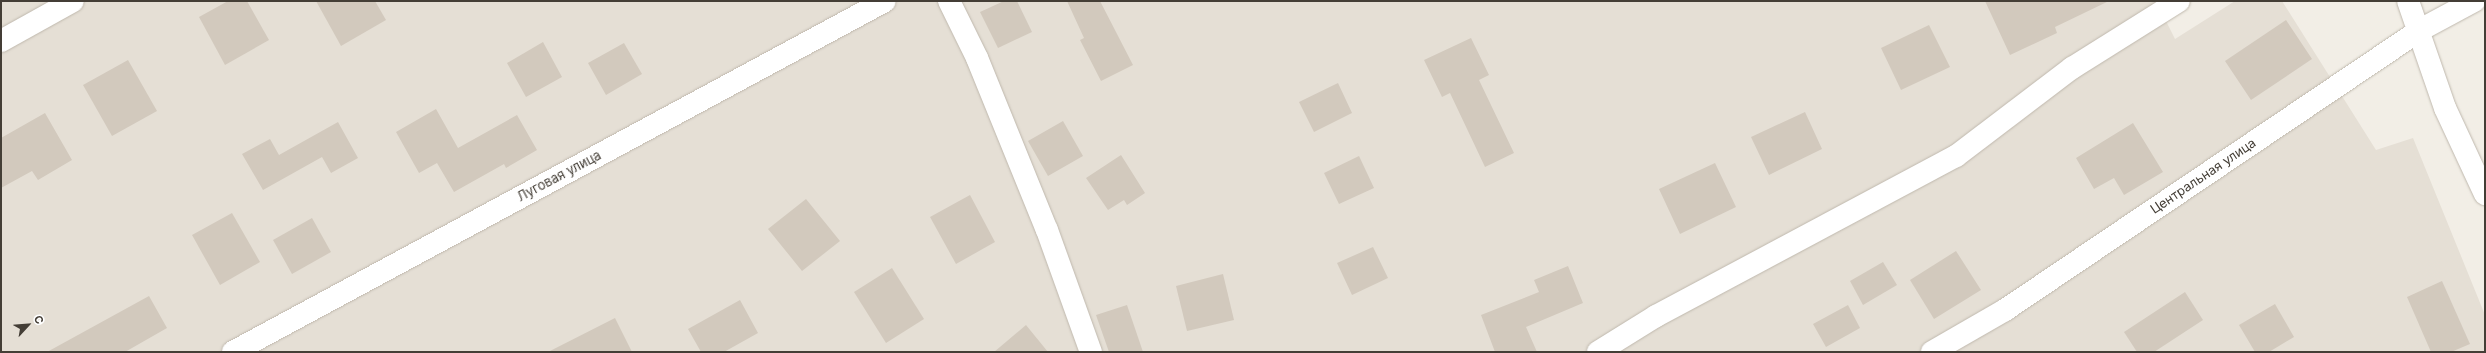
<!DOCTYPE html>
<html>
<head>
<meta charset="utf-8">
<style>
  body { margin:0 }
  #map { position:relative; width:2486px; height:353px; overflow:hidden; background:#f2eee6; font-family:Inter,sans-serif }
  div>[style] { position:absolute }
  .residential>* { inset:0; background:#e5dfd5 }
  .building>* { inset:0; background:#d2c9bd }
  .roads { filter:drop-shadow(0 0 1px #bfb8ad) drop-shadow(0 0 1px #bfb8ad) }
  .minor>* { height:22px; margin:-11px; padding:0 11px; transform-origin:11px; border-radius:11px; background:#fff }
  span { translate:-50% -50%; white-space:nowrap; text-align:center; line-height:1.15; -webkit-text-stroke:3px #fff; paint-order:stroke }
  .street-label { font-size:13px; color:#443e36 }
  .frame { position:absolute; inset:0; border:2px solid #443e36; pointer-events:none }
  .north { position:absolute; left:8px; top:305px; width:40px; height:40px; -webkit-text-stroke:3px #fff; paint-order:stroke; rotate:64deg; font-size:11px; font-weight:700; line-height:16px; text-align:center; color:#443e36 }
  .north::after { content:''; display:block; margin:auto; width:14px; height:18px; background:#443e36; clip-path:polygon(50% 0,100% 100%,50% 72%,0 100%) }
</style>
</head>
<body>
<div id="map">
  <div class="residential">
    <i style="clip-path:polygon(1px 1px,2156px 1px,2175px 39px,2235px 1px,2282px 1px,2376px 150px,2413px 138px,2485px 315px,2485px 352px,1px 352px)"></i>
  </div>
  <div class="building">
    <i style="clip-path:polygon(228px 1px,247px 1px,269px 40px,225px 65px,199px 17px)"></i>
    <i style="clip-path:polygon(316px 1px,375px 1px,386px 20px,341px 46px)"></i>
    <i style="clip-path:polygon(1004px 1px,1017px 1px,1032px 32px,998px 48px,980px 12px)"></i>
    <i style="clip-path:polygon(1067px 1px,1100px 1px,1133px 65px,1101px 81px,1080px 40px,1084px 38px)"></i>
    <i style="clip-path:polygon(1985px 1px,2109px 1px,2055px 27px,2057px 33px,2010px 55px)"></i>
    <i style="clip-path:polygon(2286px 20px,2312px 59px,2251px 100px,2225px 61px)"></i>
    <i style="clip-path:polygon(1929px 25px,1950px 67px,1901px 90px,1881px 48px)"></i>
    <i style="clip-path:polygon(1471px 38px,1489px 75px,1479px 80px,1514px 153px,1485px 167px,1450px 93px,1442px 97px,1424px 60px)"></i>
    <i style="clip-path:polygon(543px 42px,562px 77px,526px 97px,507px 63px)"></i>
    <i style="clip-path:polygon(624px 43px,642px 74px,606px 95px,588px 63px)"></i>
    <i style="clip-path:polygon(128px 60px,157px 111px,112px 136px,83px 85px)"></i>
    <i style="clip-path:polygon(1338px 83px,1352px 113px,1314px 132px,1299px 102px)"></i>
    <i style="clip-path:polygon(436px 109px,458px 148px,517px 115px,537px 150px,506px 168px,504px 164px,454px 192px,437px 163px,419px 173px,396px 132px)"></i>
    <i style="clip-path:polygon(1805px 112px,1822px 149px,1769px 175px,1751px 137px)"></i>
    <i style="clip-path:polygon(45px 113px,72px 160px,38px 180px,32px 171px,1px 188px,1px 138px)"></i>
    <i style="clip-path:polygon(1063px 121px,1083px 156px,1048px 176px,1028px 141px)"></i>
    <i style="clip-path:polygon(338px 122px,358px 158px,331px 173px,322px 157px,263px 190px,242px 154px,270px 139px,279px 155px)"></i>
    <i style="clip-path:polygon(2133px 123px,2163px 172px,2124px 195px,2114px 178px,2094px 189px,2076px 158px)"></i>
    <i style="clip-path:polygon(1121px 155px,1145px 193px,1127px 205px,1124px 200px,1108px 210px,1086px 178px)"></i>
    <i style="clip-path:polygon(1359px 156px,1374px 188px,1339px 204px,1324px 173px)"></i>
    <i style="clip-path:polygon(1715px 163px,1736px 207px,1680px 234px,1659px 189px)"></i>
    <i style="clip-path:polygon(970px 195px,995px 242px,956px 264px,930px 217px)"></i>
    <i style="clip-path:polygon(806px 199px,840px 241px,802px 271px,768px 229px)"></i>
    <i style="clip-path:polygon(232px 213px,260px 262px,220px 285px,192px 235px)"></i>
    <i style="clip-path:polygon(312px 218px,331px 252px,292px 274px,273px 240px)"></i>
    <i style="clip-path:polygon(1373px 247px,1388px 278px,1352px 295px,1337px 263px)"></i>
    <i style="clip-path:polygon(1956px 251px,1981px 290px,1934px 319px,1910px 280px)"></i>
    <i style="clip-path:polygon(1883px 262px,1897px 285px,1863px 305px,1850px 281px)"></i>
    <i style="clip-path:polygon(1568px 266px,1583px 303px,1526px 327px,1537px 352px,1495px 352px,1481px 315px,1539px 292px,1534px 280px)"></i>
    <i style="clip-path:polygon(892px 268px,924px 319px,886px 343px,854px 292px)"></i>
    <i style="clip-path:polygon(1223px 274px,1234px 320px,1187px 331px,1176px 286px)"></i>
    <i style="clip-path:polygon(2442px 281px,2470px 344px,2451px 352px,2431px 352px,2407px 297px)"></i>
    <i style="clip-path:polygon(2185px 292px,2203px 320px,2154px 352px,2137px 352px,2124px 332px)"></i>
    <i style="clip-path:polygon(149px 296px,167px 328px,125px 352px,47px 352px)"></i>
    <i style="clip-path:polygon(740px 300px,758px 333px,724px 352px,701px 352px,688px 329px)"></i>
    <i style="clip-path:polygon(2275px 304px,2294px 337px,2269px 352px,2255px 352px,2239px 325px)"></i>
    <i style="clip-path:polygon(1127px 305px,1143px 352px,1109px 352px,1096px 315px)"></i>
    <i style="clip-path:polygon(1848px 305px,1860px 328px,1826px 347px,1813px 324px)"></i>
    <i style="clip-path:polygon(615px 318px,632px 352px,548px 352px)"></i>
    <i style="clip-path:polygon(1026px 325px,1048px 352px,994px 352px)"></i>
  </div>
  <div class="roads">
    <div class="minor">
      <i style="left:949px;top:1px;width:64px;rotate:63.8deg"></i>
      <i style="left:977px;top:58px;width:186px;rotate:67.9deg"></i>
      <i style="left:1047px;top:230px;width:130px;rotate:70.2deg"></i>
      <i style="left:2408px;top:1px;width:113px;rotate:70.9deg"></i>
      <i style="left:2445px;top:108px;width:95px;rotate:65.1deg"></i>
      <i style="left:1px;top:41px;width:82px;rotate:-29.1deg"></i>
      <i style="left:233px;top:352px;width:740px;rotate:-28.3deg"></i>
      <i style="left:1598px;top:352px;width:68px;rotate:-31.8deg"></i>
      <i style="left:1656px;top:316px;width:340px;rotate:-28.1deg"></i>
      <i style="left:1956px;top:156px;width:146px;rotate:-37.2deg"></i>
      <i style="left:2072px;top:68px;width:126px;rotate:-32.1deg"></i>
      <i style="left:1932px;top:352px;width:84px;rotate:-29.9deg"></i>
      <i style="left:2005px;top:310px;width:498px;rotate:-34deg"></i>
      <i style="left:2418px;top:31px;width:64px;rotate:-28.2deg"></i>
    </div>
  </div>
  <div class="street-label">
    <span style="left:559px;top:176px;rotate:-28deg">Луговая улица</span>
    <span style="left:2203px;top:176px;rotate:-34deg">Центральная улица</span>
  </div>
  <div class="frame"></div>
  <div class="north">С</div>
</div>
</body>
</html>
